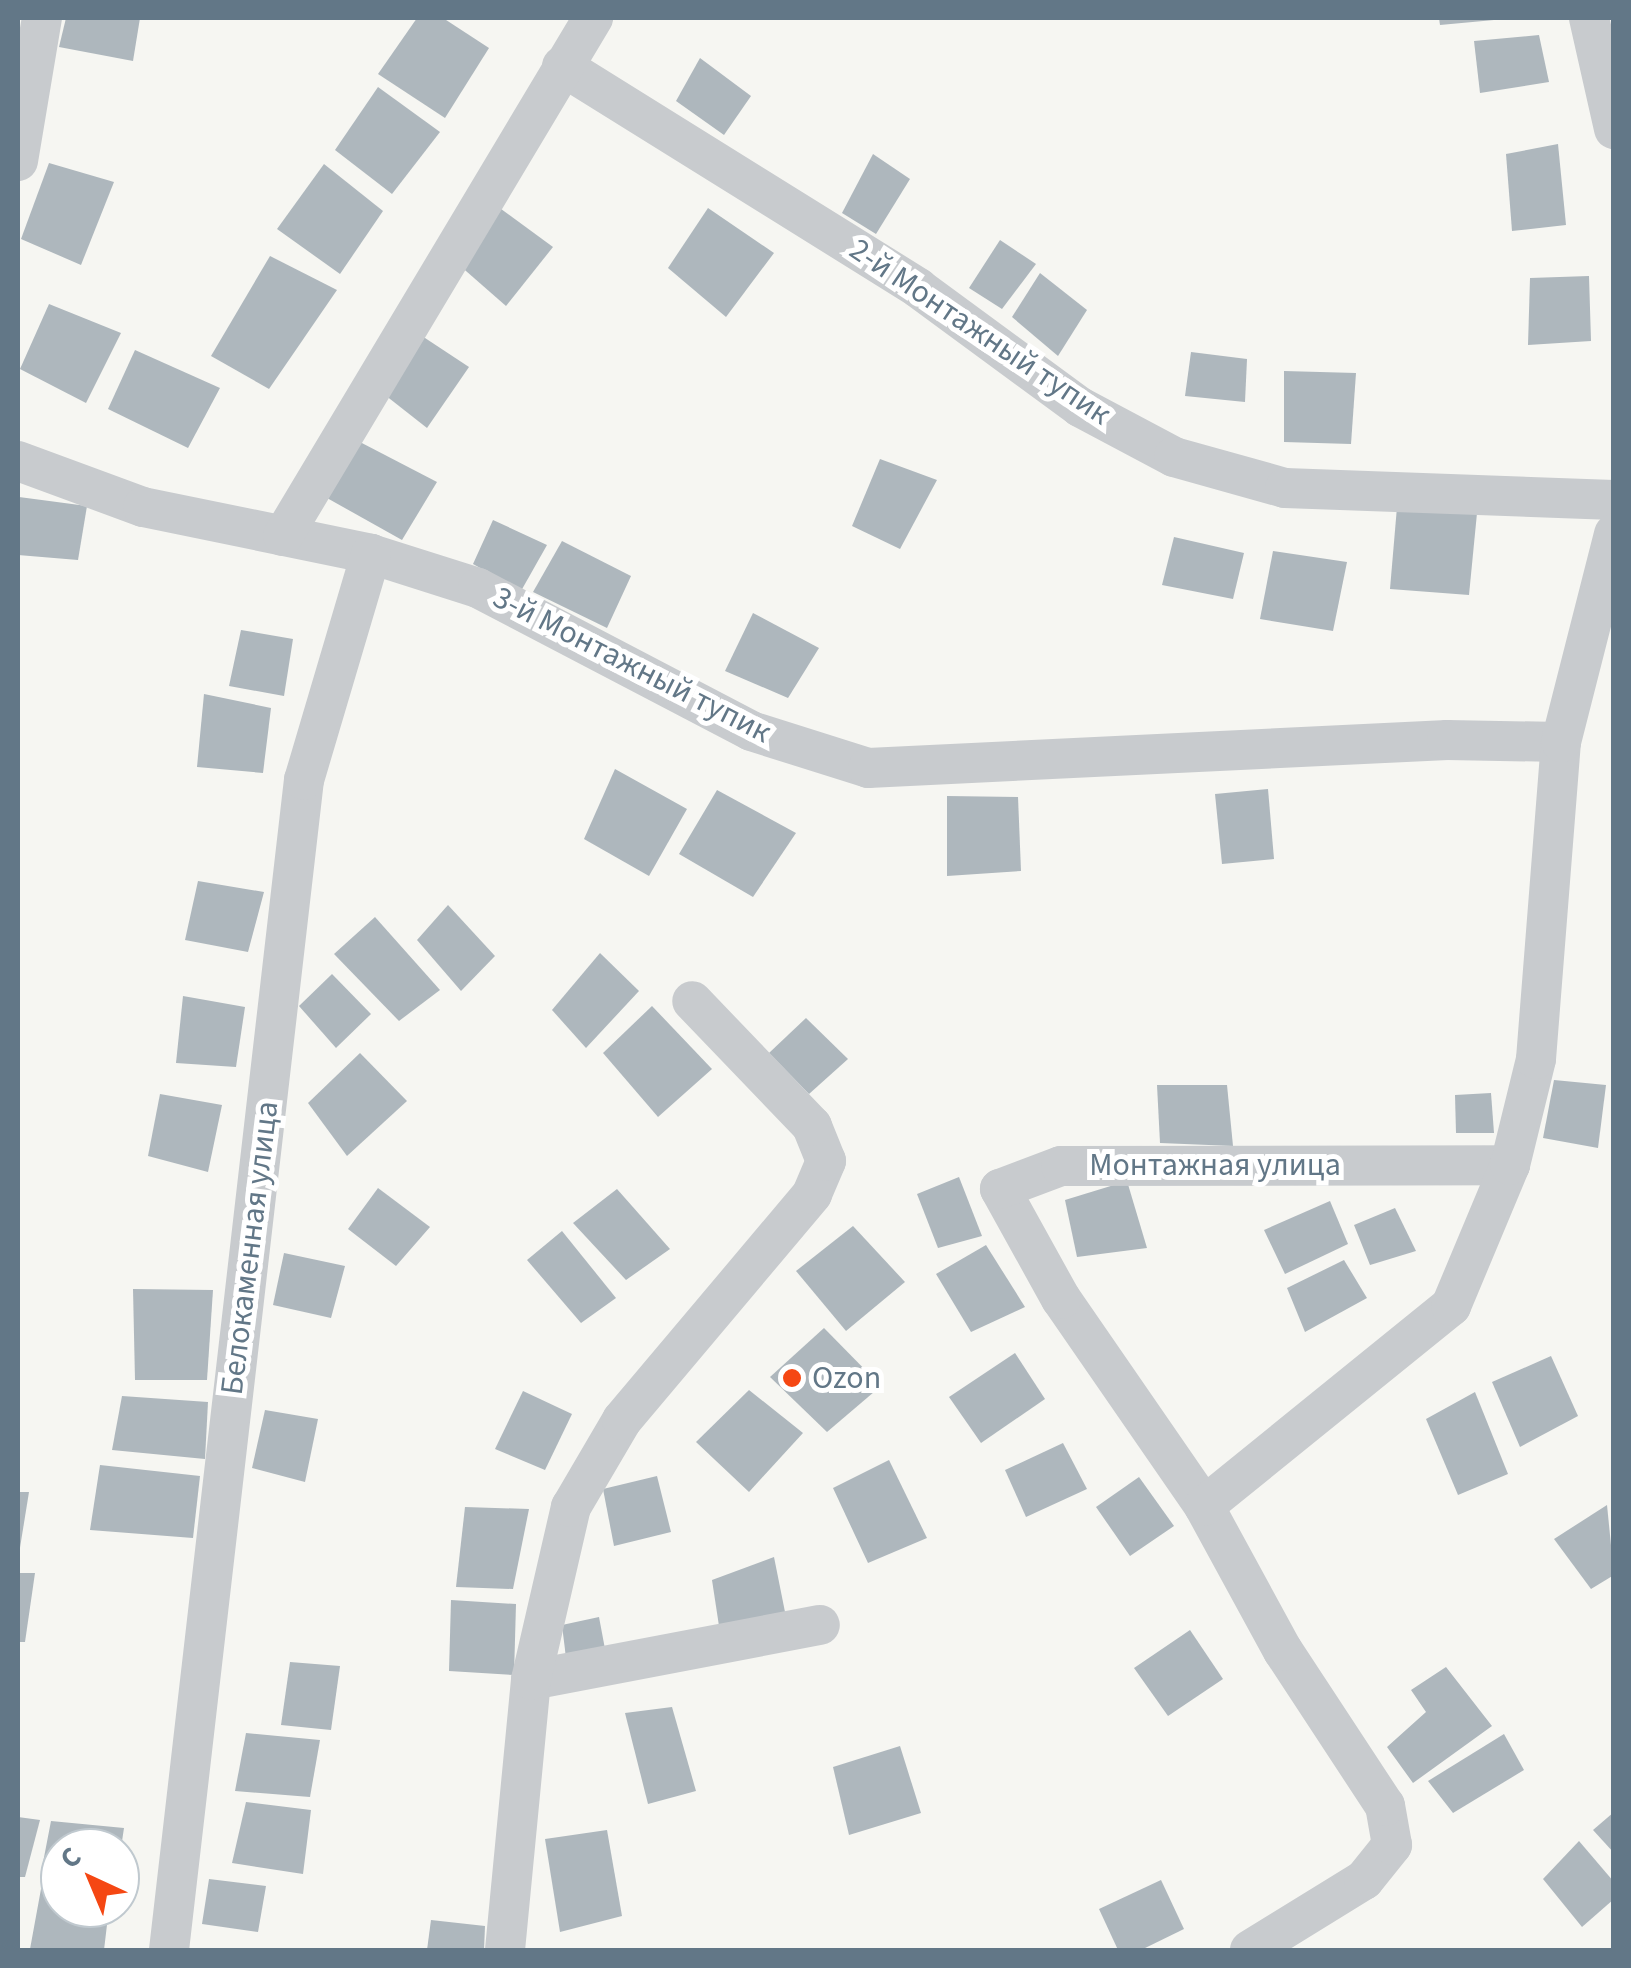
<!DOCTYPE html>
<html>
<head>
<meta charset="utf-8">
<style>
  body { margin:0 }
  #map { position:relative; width:1631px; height:1968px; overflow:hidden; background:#f6f6f2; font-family:"Source Sans 3",sans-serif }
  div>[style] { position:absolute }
  .building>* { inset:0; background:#aeb7bd }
  .minor>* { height:40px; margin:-20px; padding:0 20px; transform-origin:20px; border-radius:20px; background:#c8cbce }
  .dots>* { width:28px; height:28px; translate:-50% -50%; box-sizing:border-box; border:5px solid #fff; border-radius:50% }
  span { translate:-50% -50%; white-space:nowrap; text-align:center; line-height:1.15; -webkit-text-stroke:10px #fff; paint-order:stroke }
  .street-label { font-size:32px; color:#627787 }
  .poi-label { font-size:32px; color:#627787 }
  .left { translate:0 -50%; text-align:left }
  .frame { position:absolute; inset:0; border:20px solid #627787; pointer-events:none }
  .north { position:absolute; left:40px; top:1828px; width:100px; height:100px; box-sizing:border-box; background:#fff; border:2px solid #c0c9cf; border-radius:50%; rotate:316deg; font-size:28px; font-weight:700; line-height:40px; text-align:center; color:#627787 }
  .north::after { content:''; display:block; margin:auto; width:35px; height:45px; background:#f54713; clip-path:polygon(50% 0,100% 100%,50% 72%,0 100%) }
</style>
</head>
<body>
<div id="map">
  <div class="building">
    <i style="clip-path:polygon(66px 18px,140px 18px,133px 61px,59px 47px)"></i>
    <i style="clip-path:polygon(417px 18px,443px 18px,489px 48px,445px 118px,378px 74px)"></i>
    <i style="clip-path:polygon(1439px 18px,1494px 18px,1494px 20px,1440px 25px)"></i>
    <i style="clip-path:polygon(1539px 35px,1549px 82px,1480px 93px,1474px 41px)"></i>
    <i style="clip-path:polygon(700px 58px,751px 96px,724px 135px,676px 101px)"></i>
    <i style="clip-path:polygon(378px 87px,440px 132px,392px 194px,335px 150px)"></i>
    <i style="clip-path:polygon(1558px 144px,1566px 225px,1512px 231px,1506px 154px)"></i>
    <i style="clip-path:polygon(873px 154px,910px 179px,876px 234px,842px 213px)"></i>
    <i style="clip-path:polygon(49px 163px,114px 182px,81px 265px,21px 239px)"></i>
    <i style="clip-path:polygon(324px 164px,383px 211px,340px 274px,277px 229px)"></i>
    <i style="clip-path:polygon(497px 206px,553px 247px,506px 306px,458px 264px)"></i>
    <i style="clip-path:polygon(708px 208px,774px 253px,726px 317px,668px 268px)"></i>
    <i style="clip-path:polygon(1000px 240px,1036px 264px,1002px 309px,969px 288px)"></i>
    <i style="clip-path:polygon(270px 256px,337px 290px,269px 389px,211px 356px)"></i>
    <i style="clip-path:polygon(1040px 273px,1087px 310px,1058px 356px,1012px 317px)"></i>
    <i style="clip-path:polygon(1589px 276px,1591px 341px,1528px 345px,1530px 278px)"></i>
    <i style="clip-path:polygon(49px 304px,121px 333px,86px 403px,20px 369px)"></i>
    <i style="clip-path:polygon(422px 336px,469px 367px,427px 428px,385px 395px)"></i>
    <i style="clip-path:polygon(135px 350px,220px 388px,188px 448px,108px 409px)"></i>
    <i style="clip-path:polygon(1191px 352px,1247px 359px,1245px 402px,1185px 396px)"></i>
    <i style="clip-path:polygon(1284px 371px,1356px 373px,1351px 444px,1284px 442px)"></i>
    <i style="clip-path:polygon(358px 441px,437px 482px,402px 540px,327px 498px)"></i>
    <i style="clip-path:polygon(880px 459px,937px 480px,900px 549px,852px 526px)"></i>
    <i style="clip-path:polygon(19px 497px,87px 506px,78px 560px,18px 555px)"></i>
    <i style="clip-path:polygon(1397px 507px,1477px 513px,1469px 595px,1390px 589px)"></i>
    <i style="clip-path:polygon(493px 520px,547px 545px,521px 591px,473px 564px)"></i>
    <i style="clip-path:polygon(1174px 537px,1244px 553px,1233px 599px,1162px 585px)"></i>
    <i style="clip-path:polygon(562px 541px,631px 576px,607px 628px,533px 592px)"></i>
    <i style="clip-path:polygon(1273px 551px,1347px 562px,1333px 631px,1260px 619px)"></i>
    <i style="clip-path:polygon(753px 613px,819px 648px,788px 698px,725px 671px)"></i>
    <i style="clip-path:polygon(241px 630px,293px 639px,284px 696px,229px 686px)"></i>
    <i style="clip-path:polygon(204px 694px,271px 708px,263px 773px,197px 767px)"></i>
    <i style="clip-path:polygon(615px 769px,687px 809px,649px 876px,584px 839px)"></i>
    <i style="clip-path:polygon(1268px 789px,1274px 859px,1222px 864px,1215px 794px)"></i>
    <i style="clip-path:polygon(717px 790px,796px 833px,753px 897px,679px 854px)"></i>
    <i style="clip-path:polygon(947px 796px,1018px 797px,1021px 871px,947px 876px)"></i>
    <i style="clip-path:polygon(198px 881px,264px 892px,248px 952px,185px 940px)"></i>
    <i style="clip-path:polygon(448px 905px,495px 956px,461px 991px,417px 940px)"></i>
    <i style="clip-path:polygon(375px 917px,440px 990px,399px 1021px,334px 954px)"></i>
    <i style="clip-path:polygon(600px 953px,639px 991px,586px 1048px,552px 1010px)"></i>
    <i style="clip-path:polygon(332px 974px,371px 1014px,336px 1048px,299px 1006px)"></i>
    <i style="clip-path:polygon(183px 996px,245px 1007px,236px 1067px,176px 1063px)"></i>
    <i style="clip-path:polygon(652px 1006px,712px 1069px,658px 1117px,603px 1053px)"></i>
    <i style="clip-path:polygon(806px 1018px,848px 1059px,809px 1094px,769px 1053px)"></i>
    <i style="clip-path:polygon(360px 1053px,407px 1101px,347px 1156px,308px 1103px)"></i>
    <i style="clip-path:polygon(1554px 1080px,1606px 1085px,1598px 1148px,1543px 1138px)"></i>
    <i style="clip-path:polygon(1157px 1085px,1227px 1085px,1233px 1146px,1160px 1143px)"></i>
    <i style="clip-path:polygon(1491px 1093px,1494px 1133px,1456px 1133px,1455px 1095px)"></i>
    <i style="clip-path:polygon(160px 1094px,222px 1105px,208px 1172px,148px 1156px)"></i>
    <i style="clip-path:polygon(959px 1177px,982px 1236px,938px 1248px,917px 1194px)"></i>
    <i style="clip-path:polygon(1127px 1181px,1147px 1248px,1077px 1257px,1065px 1200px)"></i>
    <i style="clip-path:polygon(378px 1188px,430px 1227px,396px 1266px,348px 1229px)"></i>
    <i style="clip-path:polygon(617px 1189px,670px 1249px,626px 1280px,573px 1223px)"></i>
    <i style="clip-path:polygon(1330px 1201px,1348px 1244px,1285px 1274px,1264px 1230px)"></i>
    <i style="clip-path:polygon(1395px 1208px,1416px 1251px,1370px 1265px,1354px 1225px)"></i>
    <i style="clip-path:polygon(853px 1226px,905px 1282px,846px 1331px,796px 1271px)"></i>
    <i style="clip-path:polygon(562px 1231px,616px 1298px,581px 1323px,527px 1260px)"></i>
    <i style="clip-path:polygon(986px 1245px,1025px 1307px,971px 1332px,936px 1274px)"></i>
    <i style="clip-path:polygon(284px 1253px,345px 1266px,331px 1318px,273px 1305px)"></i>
    <i style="clip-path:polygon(1344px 1260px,1367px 1298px,1305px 1332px,1287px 1288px)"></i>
    <i style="clip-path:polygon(133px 1289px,213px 1290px,207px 1380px,135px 1380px)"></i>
    <i style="clip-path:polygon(824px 1328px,881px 1386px,827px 1432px,770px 1377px)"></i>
    <i style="clip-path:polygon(1015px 1353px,1045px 1399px,981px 1443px,949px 1397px)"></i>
    <i style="clip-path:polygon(1551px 1356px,1578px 1416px,1520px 1447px,1492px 1382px)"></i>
    <i style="clip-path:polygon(749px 1390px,803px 1433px,749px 1492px,696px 1442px)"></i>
    <i style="clip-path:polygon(523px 1391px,572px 1414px,545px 1470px,495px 1449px)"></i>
    <i style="clip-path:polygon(1475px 1392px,1508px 1474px,1458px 1495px,1426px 1419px)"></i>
    <i style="clip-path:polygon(122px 1396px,208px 1402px,205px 1459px,112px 1450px)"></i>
    <i style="clip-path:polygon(265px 1410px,318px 1419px,305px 1482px,252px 1468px)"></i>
    <i style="clip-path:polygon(1063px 1443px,1087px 1489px,1026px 1517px,1005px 1470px)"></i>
    <i style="clip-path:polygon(889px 1460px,927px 1538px,868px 1563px,833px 1488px)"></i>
    <i style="clip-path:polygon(100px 1465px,200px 1476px,193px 1538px,90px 1530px)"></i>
    <i style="clip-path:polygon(657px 1476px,671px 1532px,614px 1546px,603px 1489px)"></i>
    <i style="clip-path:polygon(1139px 1477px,1174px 1526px,1130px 1556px,1096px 1507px)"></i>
    <i style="clip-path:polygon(18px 1492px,29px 1492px,18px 1560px)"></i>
    <i style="clip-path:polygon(1607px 1505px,1614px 1575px,1591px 1589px,1554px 1539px)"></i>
    <i style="clip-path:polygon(465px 1507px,529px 1509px,513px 1589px,456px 1587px)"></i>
    <i style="clip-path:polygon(774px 1557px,785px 1612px,719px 1626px,712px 1580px)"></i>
    <i style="clip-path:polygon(18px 1573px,35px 1573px,25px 1642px,18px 1642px)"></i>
    <i style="clip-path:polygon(451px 1600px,516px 1604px,514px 1675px,449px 1671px)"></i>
    <i style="clip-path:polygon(599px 1617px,605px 1649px,566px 1658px,562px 1625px)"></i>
    <i style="clip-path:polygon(1190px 1630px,1223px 1679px,1168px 1716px,1134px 1668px)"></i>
    <i style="clip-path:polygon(290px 1662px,340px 1666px,331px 1730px,281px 1725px)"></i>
    <i style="clip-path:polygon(1446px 1667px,1492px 1726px,1413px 1783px,1387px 1747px,1426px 1712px,1411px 1690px)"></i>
    <i style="clip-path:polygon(672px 1707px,696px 1791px,648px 1804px,625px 1713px)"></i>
    <i style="clip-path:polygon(246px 1733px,320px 1740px,310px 1797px,235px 1791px)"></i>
    <i style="clip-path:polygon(1504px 1734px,1524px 1770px,1453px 1813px,1428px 1781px)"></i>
    <i style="clip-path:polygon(900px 1746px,921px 1813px,849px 1835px,833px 1767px)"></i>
    <i style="clip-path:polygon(246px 1802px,311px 1810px,303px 1874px,232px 1863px)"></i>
    <i style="clip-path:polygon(1614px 1812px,1614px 1853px,1593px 1830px)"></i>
    <i style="clip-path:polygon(18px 1817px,40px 1820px,25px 1877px,18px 1877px)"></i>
    <i style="clip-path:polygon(51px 1821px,124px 1828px,121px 1848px,60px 1848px,60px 1880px,40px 1878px)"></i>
    <i style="clip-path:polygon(607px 1830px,622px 1916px,560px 1932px,545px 1839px)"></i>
    <i style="clip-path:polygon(1579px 1841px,1614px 1882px,1614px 1899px,1582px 1927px,1543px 1879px)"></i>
    <i style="clip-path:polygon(209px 1879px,266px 1886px,258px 1932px,202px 1924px)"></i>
    <i style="clip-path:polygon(1161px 1880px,1184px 1929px,1141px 1950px,1118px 1950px,1099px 1909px)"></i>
    <i style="clip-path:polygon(41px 1889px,60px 1892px,60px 1908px,109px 1908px,104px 1950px,30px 1949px)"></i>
    <i style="clip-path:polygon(431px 1920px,485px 1926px,484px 1950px,427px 1950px)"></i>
  </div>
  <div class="minor">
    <i style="left:1589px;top:18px;width:114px;rotate:77.3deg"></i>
    <i style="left:562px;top:66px;width:420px;rotate:31.9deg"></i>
    <i style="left:918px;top:288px;width:201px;rotate:36.3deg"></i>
    <i style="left:1080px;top:407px;width:106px;rotate:28deg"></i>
    <i style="left:1174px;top:457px;width:115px;rotate:15.6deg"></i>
    <i style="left:1285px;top:488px;width:329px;rotate:2.1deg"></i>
    <i style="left:18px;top:161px;width:145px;rotate:-80.5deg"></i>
    <i style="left:18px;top:461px;width:133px;rotate:20.2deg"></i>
    <i style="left:143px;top:507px;width:233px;rotate:11.6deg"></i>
    <i style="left:371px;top:554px;width:112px;rotate:17.6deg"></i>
    <i style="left:478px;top:588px;width:308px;rotate:27.6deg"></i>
    <i style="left:751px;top:731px;width:123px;rotate:17.5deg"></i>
    <i style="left:868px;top:768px;width:580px;rotate:-2.77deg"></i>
    <i style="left:1447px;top:740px;width:114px;rotate:1deg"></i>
    <i style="left:283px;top:536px;width:604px;rotate:-59.1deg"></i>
    <i style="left:1204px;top:1506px;width:252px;rotate:-124.6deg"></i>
    <i style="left:1061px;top:1299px;width:126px;rotate:-119deg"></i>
    <i style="left:1000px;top:1189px;width:65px;rotate:-20.7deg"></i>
    <i style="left:1061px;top:1166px;width:449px;rotate:-0.1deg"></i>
    <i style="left:531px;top:1680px;width:294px;rotate:-10.8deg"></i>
    <i style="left:169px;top:1950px;width:1178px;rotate:-83.42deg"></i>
    <i style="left:304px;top:780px;width:236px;rotate:-73.5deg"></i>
    <i style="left:505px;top:1950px;width:271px;rotate:-84.5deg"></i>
    <i style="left:531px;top:1680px;width:178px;rotate:-77deg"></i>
    <i style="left:571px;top:1507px;width:101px;rotate:-59.6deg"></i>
    <i style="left:622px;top:1420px;width:295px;rotate:-49.9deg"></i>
    <i style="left:812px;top:1194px;width:36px;rotate:-67deg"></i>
    <i style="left:826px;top:1161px;width:38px;rotate:-112deg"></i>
    <i style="left:812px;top:1126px;width:173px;rotate:-133.8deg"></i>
    <i style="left:1250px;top:1950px;width:134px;rotate:-31.6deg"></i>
    <i style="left:1364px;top:1880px;width:45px;rotate:-51.3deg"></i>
    <i style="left:1392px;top:1845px;width:40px;rotate:-100deg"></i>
    <i style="left:1385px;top:1806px;width:186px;rotate:-123.3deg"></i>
    <i style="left:1283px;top:1651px;width:165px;rotate:-118.6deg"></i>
    <i style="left:1204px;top:1506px;width:318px;rotate:-39deg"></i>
    <i style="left:1451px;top:1306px;width:153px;rotate:-67.3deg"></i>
    <i style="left:1510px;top:1165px;width:109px;rotate:-76.2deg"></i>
    <i style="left:1536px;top:1059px;width:318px;rotate:-85.5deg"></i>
    <i style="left:1561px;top:742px;width:215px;rotate:-75.7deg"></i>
  </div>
  <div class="dots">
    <i style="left:792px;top:1378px;background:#f54713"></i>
  </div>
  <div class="street-label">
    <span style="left:980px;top:332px;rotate:34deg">2-й Монтажный тупик</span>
    <span style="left:632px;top:665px;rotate:27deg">3-й Монтажный тупик</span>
    <span style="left:1215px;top:1165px">Монтажная улица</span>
    <span style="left:250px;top:1248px;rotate:-83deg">Белокаменная улица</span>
  </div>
  <div class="poi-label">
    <span class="left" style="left:812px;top:1378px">Ozon</span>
  </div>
  <div class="frame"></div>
  <div class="north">С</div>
</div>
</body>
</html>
